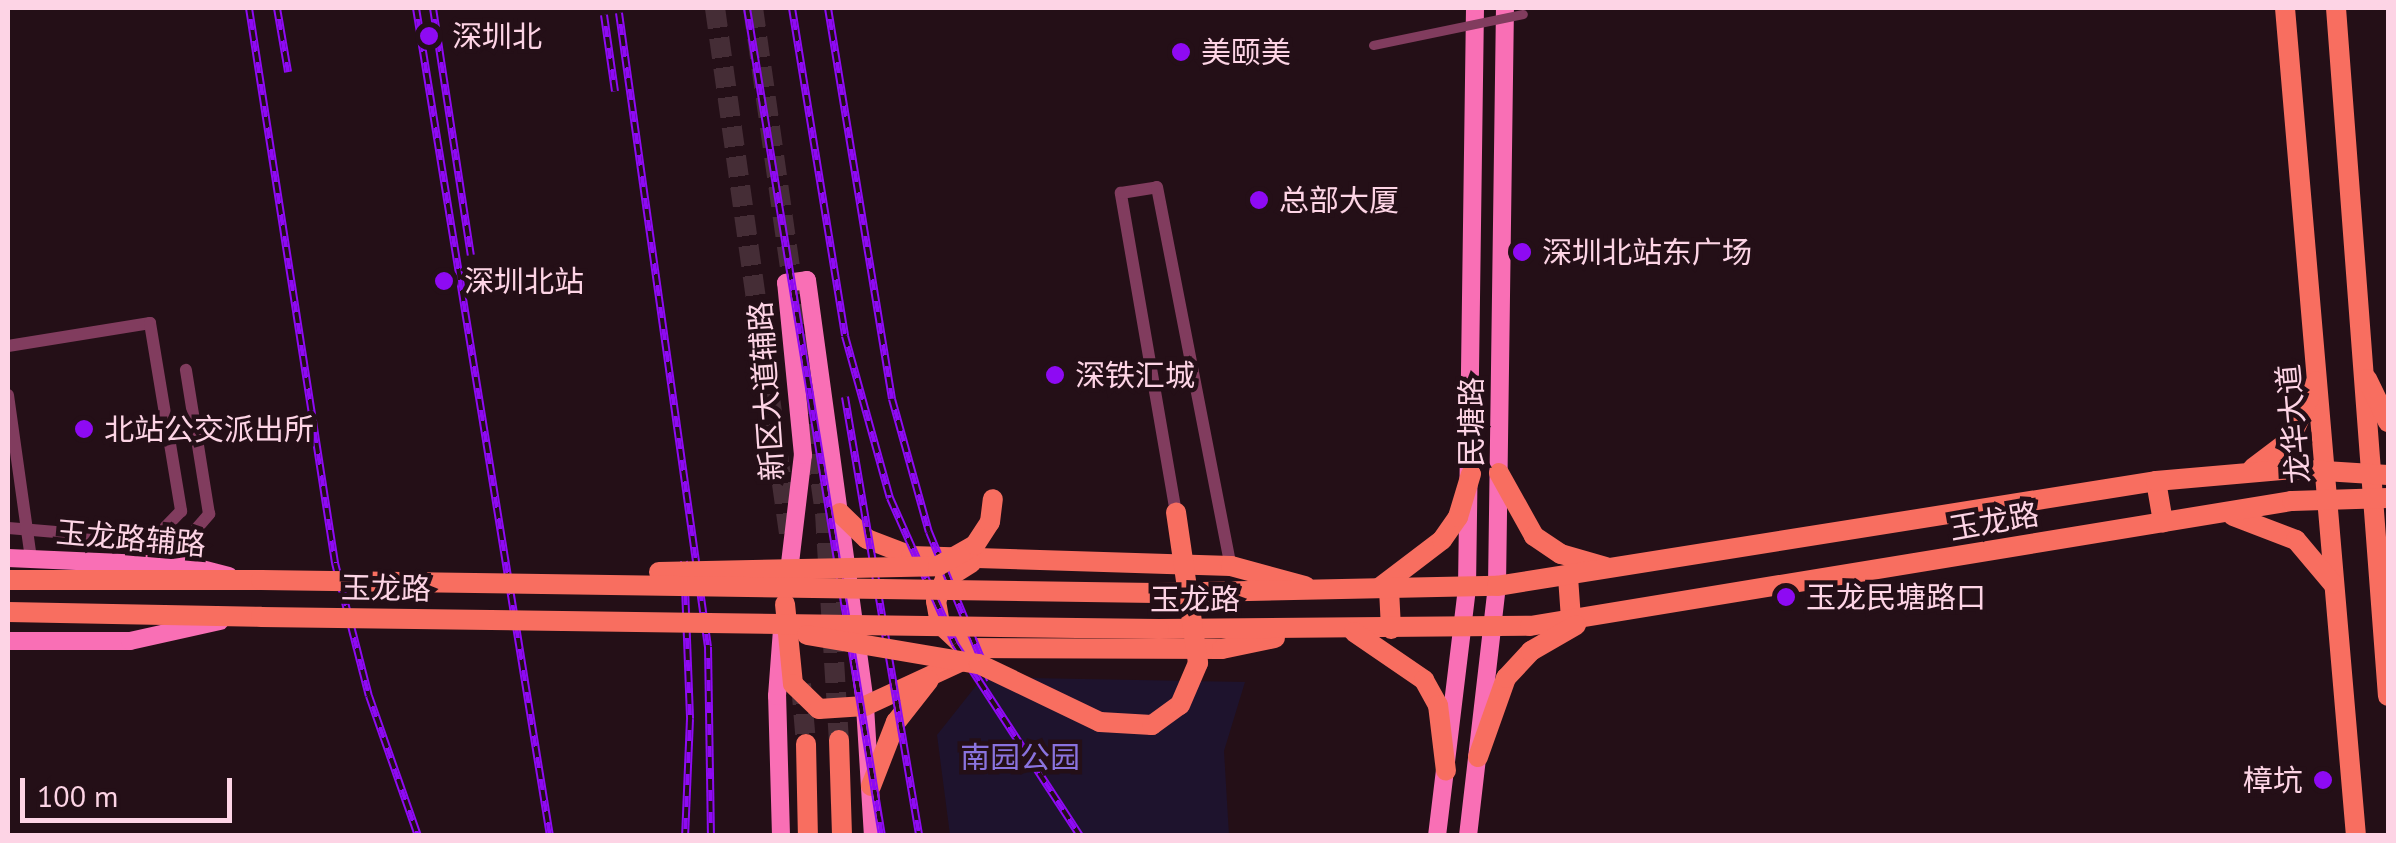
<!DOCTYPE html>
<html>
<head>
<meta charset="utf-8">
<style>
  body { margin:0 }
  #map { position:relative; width:2396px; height:843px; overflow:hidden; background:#240f17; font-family:"PT Sans","Noto Sans SC",sans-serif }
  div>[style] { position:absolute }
  .green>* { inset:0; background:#1e132d }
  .primary-tunnel>* { height:20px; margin-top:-10px; transform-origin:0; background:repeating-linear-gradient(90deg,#452d36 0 20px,transparent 0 30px) }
  .minor>* { height:12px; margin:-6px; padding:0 6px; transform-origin:6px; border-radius:6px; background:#813c5e }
  .secondary>* { height:18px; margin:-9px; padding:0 9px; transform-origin:9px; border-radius:9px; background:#f96fb5 }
  .primary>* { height:20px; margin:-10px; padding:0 10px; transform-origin:10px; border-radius:10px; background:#f86e60 }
  .rail>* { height:8px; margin-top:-4px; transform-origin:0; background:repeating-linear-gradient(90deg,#240f17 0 11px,#8e0af3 0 22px); box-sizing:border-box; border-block:2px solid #8e0af3 }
  .pedestrian-bridge>* { height:9px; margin:-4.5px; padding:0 4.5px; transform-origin:4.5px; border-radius:4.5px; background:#813c5e }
  .primary-bridge>* { height:20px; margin:-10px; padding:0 10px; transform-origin:10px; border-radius:10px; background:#f86e60 }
  .dots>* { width:28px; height:28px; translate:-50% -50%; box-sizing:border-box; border:5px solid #240f17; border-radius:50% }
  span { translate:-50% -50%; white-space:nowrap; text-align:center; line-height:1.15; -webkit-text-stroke:9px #240f17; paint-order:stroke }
  .poi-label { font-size:30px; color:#fdd4e5 }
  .left { translate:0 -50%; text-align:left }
  .right { translate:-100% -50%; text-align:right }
  .street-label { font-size:30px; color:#fdd4e5 }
  .park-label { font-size:30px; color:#8a73de }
  .frame { position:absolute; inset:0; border:10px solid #fdd4e5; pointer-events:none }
  .scale { position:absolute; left:20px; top:778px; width:212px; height:45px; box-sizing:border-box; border:5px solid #fdd4e5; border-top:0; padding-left:12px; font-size:30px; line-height:35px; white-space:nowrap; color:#fdd4e5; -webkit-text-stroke:8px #240f17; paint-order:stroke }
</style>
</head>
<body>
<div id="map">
  <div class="green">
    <i style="clip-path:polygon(983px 677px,1245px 682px,1224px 751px,1229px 835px,950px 835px,937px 735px)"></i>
  </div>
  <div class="primary-tunnel">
    <i style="left:715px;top:8px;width:537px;rotate:81.98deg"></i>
    <i style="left:753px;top:8px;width:510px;rotate:81.89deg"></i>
    <i style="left:825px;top:513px;width:227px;rotate:86.5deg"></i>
    <i style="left:801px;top:684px;width:60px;rotate:85.2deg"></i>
  </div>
  <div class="minor">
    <i style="left:8px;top:346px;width:144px;rotate:-9.2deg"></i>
    <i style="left:150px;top:323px;width:191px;rotate:80.6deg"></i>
    <i style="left:181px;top:511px;width:32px;rotate:134deg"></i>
    <i style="left:159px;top:534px;width:21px;rotate:166deg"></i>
    <i style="left:139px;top:539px;width:131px;rotate:-175.2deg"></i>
    <i style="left:8px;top:395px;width:165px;rotate:82deg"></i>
    <i style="left:1176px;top:513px;width:325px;rotate:-99.8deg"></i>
    <i style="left:1121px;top:193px;width:36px;rotate:-9deg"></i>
    <i style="left:1157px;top:187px;width:386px;rotate:79deg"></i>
    <i style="left:154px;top:538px;width:37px;rotate:-5deg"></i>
    <i style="left:191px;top:535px;width:28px;rotate:-49deg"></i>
    <i style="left:209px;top:514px;width:146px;rotate:-99.1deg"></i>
  </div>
  <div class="secondary">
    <i style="left:8px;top:558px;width:182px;rotate:2.5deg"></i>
    <i style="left:190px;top:566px;width:40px;rotate:14.4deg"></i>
    <i style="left:788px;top:580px;width:126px;rotate:-83.2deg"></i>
    <i style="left:803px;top:455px;width:173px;rotate:-95.6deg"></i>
    <i style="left:786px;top:283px;width:21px;rotate:-8deg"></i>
    <i style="left:807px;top:280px;width:430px;rotate:82.2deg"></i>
    <i style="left:865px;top:706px;width:130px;rotate:86.5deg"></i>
    <i style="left:8px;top:641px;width:122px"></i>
    <i style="left:130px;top:641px;width:92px;rotate:-12.5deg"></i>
    <i style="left:781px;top:836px;width:140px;rotate:-91.6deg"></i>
    <i style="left:777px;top:696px;width:66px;rotate:-85.7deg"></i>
    <i style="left:1437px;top:836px;width:250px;rotate:-83.1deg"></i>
    <i style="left:1467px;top:588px;width:580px;rotate:-89.21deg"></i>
    <i style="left:1468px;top:836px;width:252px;rotate:-83.4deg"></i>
    <i style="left:1497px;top:586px;width:578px;rotate:-89.21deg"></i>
  </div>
  <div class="primary">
    <i style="left:2285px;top:8px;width:831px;rotate:85.1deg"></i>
    <i style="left:2336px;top:8px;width:690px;rotate:85.68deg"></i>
    <i style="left:2367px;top:379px;width:48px;rotate:64deg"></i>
    <i style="left:2253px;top:468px;width:46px;rotate:-37.1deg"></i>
    <i style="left:2290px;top:440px;width:64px;rotate:-65.9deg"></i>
    <i style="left:1499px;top:473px;width:72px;rotate:60.9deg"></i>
    <i style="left:1534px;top:536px;width:32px;rotate:34deg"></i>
    <i style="left:1561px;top:554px;width:47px;rotate:16.1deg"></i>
    <i style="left:2156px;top:481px;width:42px;rotate:80.3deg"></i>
    <i style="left:840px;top:513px;width:37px;rotate:44deg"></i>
    <i style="left:867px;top:539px;width:47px;rotate:21.1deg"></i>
    <i style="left:911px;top:556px;width:320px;rotate:1.8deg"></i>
    <i style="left:1231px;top:566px;width:77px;rotate:15.1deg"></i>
    <i style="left:2233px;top:516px;width:67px;rotate:20.9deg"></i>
    <i style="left:2296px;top:540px;width:57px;rotate:49.9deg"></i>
    <i style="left:971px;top:563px;width:31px;rotate:148deg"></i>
    <i style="left:945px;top:579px;width:24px;rotate:112deg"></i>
    <i style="left:936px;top:601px;width:23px;rotate:80deg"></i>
    <i style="left:940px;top:624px;width:35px;rotate:43deg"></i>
    <i style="left:966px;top:648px;width:256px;rotate:0.2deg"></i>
    <i style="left:1222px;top:649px;width:54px;rotate:-11.7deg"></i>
    <i style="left:1568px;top:577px;width:42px;rotate:85.9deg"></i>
    <i style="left:8px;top:580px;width:253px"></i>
    <i style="left:1379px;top:588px;width:79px;rotate:-37.3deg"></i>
    <i style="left:1442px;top:540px;width:28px;rotate:-55deg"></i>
    <i style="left:1458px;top:517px;width:45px;rotate:-73.2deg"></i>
    <i style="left:1389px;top:589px;width:40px;rotate:87.1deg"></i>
    <i style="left:1156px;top:593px;width:341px;rotate:-1.2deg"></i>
    <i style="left:1497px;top:586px;width:667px;rotate:-9.05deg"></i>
    <i style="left:2156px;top:481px;width:138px;rotate:-5deg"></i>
    <i style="left:2293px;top:469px;width:95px;rotate:3.6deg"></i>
    <i style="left:785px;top:604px;width:80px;rotate:84.3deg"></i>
    <i style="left:793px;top:684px;width:36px;rotate:44deg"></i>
    <i style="left:819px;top:709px;width:46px;rotate:-3.7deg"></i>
    <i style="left:865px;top:706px;width:115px;rotate:-24.8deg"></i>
    <i style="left:8px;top:612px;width:253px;rotate:1.1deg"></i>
    <i style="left:1159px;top:629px;width:371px;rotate:-0.5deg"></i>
    <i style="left:1530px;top:626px;width:772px;rotate:-9.32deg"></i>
    <i style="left:2292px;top:501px;width:96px;rotate:-1.8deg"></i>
    <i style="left:1354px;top:632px;width:85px;rotate:34.4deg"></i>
    <i style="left:1424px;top:680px;width:29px;rotate:61deg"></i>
    <i style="left:1438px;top:705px;width:66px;rotate:83.1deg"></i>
    <i style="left:839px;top:740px;width:96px;rotate:88.2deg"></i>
    <i style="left:806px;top:744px;width:92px;rotate:88.8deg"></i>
    <i style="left:1478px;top:757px;width:84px;rotate:-70.5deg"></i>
    <i style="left:1506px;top:678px;width:37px;rotate:-47deg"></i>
    <i style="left:1531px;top:651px;width:52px;rotate:-30deg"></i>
    <i style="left:871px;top:786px;width:69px;rotate:-68.7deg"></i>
    <i style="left:896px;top:722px;width:53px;rotate:-51.8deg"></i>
  </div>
  <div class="rail">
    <i style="left:249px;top:8px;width:562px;rotate:81.19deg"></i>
    <i style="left:335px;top:563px;width:137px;rotate:75.7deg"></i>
    <i style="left:369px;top:696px;width:148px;rotate:70.7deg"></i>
    <i style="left:277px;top:8px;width:65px;rotate:80.2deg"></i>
    <i style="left:416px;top:8px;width:839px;rotate:80.81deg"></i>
    <i style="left:433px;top:8px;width:250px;rotate:81.3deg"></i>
    <i style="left:747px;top:8px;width:839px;rotate:80.74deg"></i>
    <i style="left:792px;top:8px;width:332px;rotate:80.8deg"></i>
    <i style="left:845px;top:336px;width:168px;rotate:74.5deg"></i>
    <i style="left:890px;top:498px;width:160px;rotate:66deg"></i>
    <i style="left:955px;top:644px;width:229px;rotate:56.9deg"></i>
    <i style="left:828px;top:8px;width:396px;rotate:80.7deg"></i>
    <i style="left:892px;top:399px;width:138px;rotate:74.5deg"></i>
    <i style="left:929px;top:532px;width:160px;rotate:67.6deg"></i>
    <i style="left:619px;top:13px;width:640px;rotate:82.01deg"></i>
    <i style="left:708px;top:647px;width:189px;rotate:89.1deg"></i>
    <i style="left:604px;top:15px;width:77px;rotate:81.8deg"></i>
    <i style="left:845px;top:397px;width:445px;rotate:80.4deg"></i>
    <i style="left:684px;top:561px;width:158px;rotate:87.8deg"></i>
    <i style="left:690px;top:719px;width:117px;rotate:92.4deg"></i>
  </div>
  <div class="pedestrian-bridge">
    <i style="left:1373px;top:45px;width:153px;rotate:-11.7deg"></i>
  </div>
  <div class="primary-bridge">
    <i style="left:659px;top:572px;width:279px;rotate:-1.2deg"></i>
    <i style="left:938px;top:566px;width:43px;rotate:-29.6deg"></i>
    <i style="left:975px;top:545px;width:27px;rotate:-57deg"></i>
    <i style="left:990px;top:522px;width:23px;rotate:-83deg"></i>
    <i style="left:261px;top:580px;width:895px;rotate:0.83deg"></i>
    <i style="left:261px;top:617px;width:898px;rotate:0.77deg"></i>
    <i style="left:807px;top:635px;width:174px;rotate:9.6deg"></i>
    <i style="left:979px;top:664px;width:134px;rotate:25.6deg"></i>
    <i style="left:1100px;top:722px;width:52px;rotate:3.3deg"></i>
    <i style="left:1152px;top:725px;width:34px;rotate:-36deg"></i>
    <i style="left:1180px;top:705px;width:46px;rotate:-66.8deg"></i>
    <i style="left:1198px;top:663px;width:152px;rotate:-98.3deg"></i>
  </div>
  <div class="dots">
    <i style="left:429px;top:36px;background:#8e0af3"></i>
    <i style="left:1181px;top:52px;background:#8e0af3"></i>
    <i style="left:1259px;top:200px;background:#8e0af3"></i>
    <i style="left:1522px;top:252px;background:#8e0af3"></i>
    <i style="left:444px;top:281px;background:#8e0af3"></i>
    <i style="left:1055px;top:375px;background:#8e0af3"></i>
    <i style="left:84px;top:429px;background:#8e0af3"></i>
    <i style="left:1786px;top:597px;background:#8e0af3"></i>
    <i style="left:2323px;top:780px;background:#8e0af3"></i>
  </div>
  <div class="poi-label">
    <span class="left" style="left:452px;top:36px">深圳北</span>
    <span class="left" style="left:1201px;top:52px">美颐美</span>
    <span class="left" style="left:1279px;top:200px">总部大厦</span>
    <span class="left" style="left:1542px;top:252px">深圳北站东广场</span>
    <span class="left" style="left:464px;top:281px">深圳北站</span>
    <span class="left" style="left:1075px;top:375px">深铁汇城</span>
    <span class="left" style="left:104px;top:429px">北站公交派出所</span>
    <span class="left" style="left:1806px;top:597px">玉龙民塘路口</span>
    <span class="right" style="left:2303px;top:780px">樟坑</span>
  </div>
  <div class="street-label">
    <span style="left:766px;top:391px;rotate:-94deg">新区大道辅路</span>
    <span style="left:1471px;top:422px;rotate:-90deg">民塘路</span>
    <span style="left:2293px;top:424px;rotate:-95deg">龙华大道</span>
    <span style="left:1994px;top:521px;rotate:-10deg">玉龙路</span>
    <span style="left:131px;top:538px;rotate:5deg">玉龙路辅路</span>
    <span style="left:386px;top:588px;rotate:1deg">玉龙路</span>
    <span style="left:1195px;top:599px">玉龙路</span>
  </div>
  <div class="park-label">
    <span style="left:1020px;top:757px">南园公园</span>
  </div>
  <div class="frame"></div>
  <div class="scale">100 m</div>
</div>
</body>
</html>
